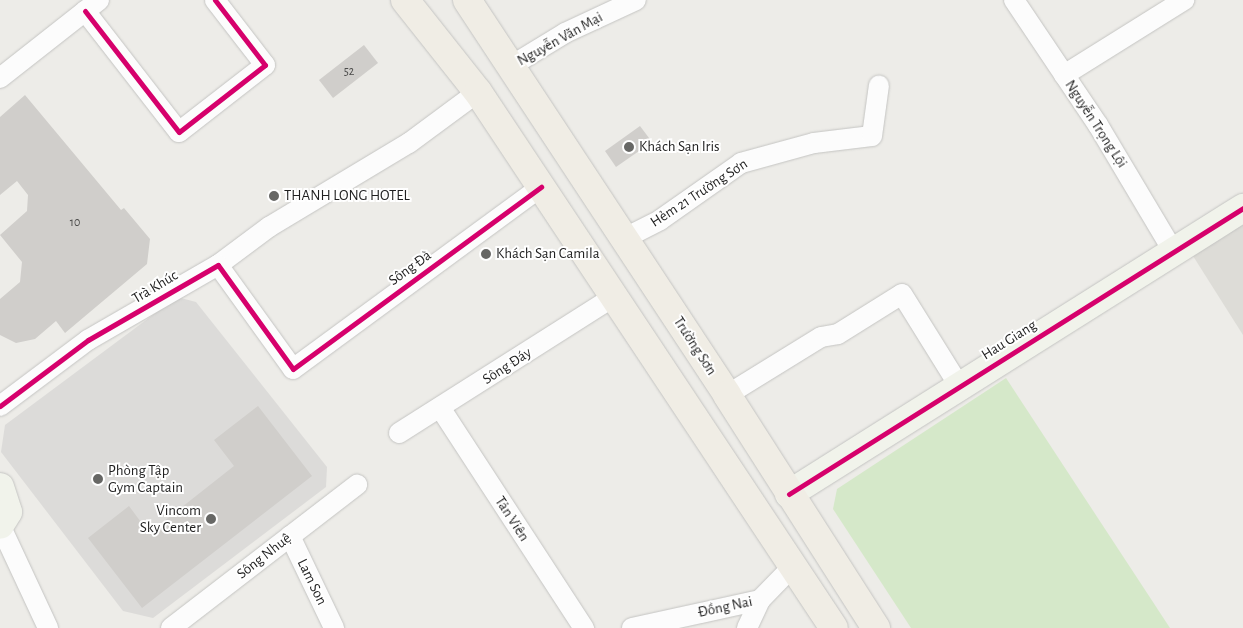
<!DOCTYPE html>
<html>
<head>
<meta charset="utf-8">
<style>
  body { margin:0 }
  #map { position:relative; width:1243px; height:628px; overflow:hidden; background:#edece8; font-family:"Alegreya Sans",sans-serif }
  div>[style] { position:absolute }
  .residential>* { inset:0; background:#dcdbd9 }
  .airport>* { inset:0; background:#dddcd7 }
  .grass>* { inset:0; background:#d5e8c9 }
  .building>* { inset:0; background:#d0cecb }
  .roads { filter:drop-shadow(0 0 1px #c4c4c2) drop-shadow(0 0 1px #c4c4c2) }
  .street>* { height:20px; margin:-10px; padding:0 10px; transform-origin:10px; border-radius:10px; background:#fcfcfc }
  .secondary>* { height:28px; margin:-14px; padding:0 14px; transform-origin:14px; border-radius:14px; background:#f1f3eb }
  .primary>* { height:28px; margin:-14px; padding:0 14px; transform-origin:14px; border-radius:14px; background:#f0ede5 }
  .cycleway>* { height:5px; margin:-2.5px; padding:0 2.5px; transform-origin:2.5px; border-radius:2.5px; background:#d6006c }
  .dots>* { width:14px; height:14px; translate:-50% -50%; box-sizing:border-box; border:2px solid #fff; border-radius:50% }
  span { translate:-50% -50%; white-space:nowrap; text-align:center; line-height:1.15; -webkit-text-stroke:4px #fff; paint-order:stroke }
  .number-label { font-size:12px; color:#4b4b4a }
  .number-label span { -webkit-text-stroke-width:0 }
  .street-label { font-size:15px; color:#1f1f1f }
  .poi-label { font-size:15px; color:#1f1f1f }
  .left { translate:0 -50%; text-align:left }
  .right { translate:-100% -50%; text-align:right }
</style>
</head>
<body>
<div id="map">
  <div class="residential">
    <i style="clip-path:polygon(177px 297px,196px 302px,327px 467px,326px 487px,153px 618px,123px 611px,1px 452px,5px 425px)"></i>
  </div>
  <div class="airport">
    <i style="clip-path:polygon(1243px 224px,1243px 335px,1193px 256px)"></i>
  </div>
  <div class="grass">
    <i style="clip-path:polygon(1006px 378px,1170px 628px,911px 628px,833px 509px,837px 489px)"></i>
  </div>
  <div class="building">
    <i style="clip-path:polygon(364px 45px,378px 63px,333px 98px,319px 80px)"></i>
    <i style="clip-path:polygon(25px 95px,121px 210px,124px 208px,150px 239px,147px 264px,65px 333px,56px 321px,35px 339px,16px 343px,0 335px,0 299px,20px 282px,22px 262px,0 235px,27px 211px,28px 195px,17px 181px,0 195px,0 117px)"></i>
    <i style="clip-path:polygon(640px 126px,652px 142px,616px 167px,605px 151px)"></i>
    <i style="clip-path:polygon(258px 406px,312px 476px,142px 608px,88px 538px,129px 506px,149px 533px,234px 466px,214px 440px)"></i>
  </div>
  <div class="roads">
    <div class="street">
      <i style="left:1014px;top:0;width:151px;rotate:56.1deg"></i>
      <i style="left:1098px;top:125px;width:147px;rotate:59.2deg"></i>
      <i style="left:85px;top:11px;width:153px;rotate:52.2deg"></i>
      <i style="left:179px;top:132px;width:109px;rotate:-37.9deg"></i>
      <i style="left:265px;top:65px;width:82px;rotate:-127.6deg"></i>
      <i style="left:511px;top:66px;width:63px;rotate:-31.4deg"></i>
      <i style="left:565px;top:33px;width:78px;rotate:-24.9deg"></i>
      <i style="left:1064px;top:75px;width:142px;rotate:-32deg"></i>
      <i style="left:0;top:78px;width:126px;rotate:-38.2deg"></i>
      <i style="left:625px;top:238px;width:39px;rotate:-27deg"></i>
      <i style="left:660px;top:220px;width:99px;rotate:-35.1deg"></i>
      <i style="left:741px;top:163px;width:76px;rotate:-15.3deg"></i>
      <i style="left:814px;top:143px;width:58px;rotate:-6.9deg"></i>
      <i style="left:872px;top:136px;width:51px;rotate:-82.2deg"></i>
      <i style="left:218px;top:265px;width:64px;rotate:-36.7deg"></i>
      <i style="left:269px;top:227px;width:163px;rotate:-31deg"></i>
      <i style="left:409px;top:143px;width:86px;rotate:-36.5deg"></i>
      <i style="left:727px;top:395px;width:110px;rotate:-31.7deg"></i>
      <i style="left:821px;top:337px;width:17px;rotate:-10deg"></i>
      <i style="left:838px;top:334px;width:75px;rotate:-32deg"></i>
      <i style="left:902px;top:294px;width:110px;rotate:58.1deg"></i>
      <i style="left:0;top:406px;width:110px;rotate:-36.9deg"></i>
      <i style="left:88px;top:340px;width:150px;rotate:-30deg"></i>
      <i style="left:218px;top:265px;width:128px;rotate:54.2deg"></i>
      <i style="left:293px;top:369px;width:308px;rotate:-36.3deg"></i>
      <i style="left:441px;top:409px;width:262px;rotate:56.9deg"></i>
      <i style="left:399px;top:433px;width:254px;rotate:-32.4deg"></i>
      <i style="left:0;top:525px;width:114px;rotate:65deg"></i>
      <i style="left:290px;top:536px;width:102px;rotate:64.4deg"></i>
      <i style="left:171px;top:628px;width:235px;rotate:-37.6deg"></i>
      <i style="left:632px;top:628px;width:131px;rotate:-12.3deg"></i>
      <i style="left:747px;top:628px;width:31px;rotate:-65deg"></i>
      <i style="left:760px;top:600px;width:49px;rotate:-45.8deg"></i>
    </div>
    <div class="secondary">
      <i style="left:0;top:487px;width:26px;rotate:72deg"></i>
      <i style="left:8px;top:512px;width:15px;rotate:122deg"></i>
      <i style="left:789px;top:494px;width:537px;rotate:-32.21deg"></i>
    </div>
    <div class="primary">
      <i style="left:405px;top:0;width:117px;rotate:51.6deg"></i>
      <i style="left:478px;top:92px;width:643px;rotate:56.41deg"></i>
      <i style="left:467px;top:0;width:473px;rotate:56.6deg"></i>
      <i style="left:727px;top:395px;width:277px;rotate:57.4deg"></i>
    </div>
  </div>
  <div class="cycleway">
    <i style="left:85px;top:11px;width:153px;rotate:52.2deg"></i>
    <i style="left:179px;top:132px;width:109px;rotate:-37.9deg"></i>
    <i style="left:265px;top:65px;width:82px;rotate:-127.6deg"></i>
    <i style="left:0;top:406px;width:110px;rotate:-36.9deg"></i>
    <i style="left:88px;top:340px;width:150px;rotate:-30deg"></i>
    <i style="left:218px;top:265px;width:128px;rotate:54.2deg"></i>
    <i style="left:293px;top:369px;width:308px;rotate:-36.3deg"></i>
    <i style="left:789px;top:494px;width:537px;rotate:-32.21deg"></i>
  </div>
  <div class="dots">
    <i style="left:629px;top:147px;background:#676765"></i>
    <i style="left:274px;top:196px;background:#676765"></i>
    <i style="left:486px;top:254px;background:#676765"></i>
    <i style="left:98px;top:479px;background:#676765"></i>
    <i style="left:211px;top:519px;background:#676765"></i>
  </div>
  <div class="number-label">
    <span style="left:349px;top:72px">52</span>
    <span style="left:75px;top:223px">10</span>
  </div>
  <div class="street-label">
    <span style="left:560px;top:39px;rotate:-29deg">Nguyễn Văn Mại</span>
    <span style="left:1096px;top:124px;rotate:57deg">Nguyễn Trọng Lội</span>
    <span style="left:699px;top:193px;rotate:-33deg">Hẻm 21 Trường Sơn</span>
    <span style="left:410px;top:268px;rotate:-36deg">Sông Đà</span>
    <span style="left:155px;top:287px;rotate:-31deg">Trà Khúc</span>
    <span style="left:1009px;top:340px;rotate:-32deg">Hau Giang</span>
    <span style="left:695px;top:346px;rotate:57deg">Trường Sơn</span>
    <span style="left:507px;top:366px;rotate:-33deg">Sông Đáy</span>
    <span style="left:512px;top:519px;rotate:57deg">Tản Viên</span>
    <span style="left:264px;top:556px;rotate:-38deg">Sông Nhuệ</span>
    <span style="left:312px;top:582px;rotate:64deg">Lam Son</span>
    <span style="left:725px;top:607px;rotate:-12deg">Đồng Nai</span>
  </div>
  <div class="poi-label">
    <span class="left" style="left:639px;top:147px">Khách Sạn Iris</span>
    <span class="left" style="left:284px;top:196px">THANH LONG HOTEL</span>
    <span class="left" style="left:496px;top:254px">Khách Sạn Camila</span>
    <span class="left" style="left:108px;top:479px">Phòng Tập<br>Gym Captain</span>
    <span class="right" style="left:201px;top:519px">Vincom<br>Sky Center</span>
  </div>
</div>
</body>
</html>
